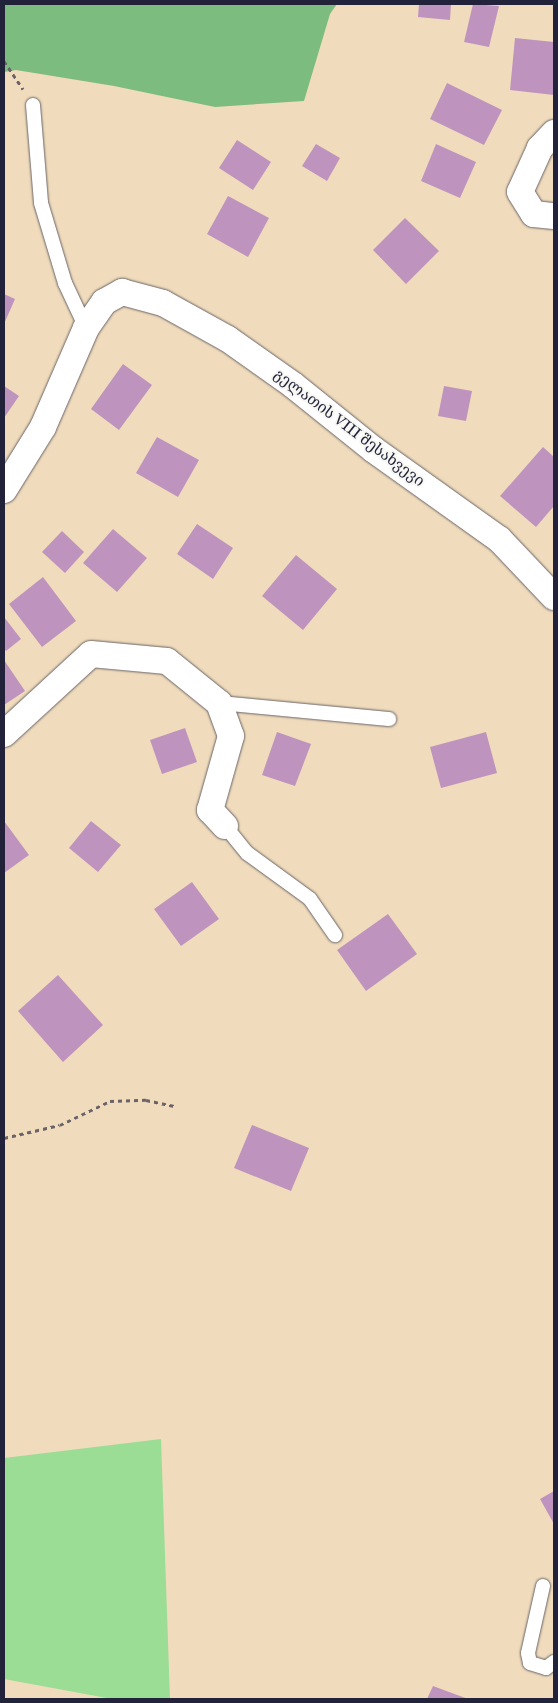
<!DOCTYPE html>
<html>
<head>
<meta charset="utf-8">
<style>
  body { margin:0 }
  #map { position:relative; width:558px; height:1703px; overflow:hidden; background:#f0dcbc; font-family:"IM FELL Great Primer","Noto Serif Georgian",serif }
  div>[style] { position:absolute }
  .green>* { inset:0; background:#9bdd94 }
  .forest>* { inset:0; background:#7cbc7e }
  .building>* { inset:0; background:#be94be }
  .path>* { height:3px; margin-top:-1.5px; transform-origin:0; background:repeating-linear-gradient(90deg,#6a6368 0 4px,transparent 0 8px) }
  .roads { filter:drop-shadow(0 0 1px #6a6368) drop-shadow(0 0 1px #6a6368) }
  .service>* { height:14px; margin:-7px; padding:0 7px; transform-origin:7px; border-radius:7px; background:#fff }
  .minor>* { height:26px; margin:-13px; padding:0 13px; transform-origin:13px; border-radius:13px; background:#fff }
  span { translate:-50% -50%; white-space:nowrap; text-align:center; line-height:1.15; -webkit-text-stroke:4px #f6f6f2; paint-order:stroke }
  .street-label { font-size:15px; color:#22223b }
  .frame { position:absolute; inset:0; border:5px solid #22223b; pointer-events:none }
</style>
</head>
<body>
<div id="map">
  <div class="green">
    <i style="clip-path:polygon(161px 1439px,170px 1699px,112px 1699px,4px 1679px,4px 1458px)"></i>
  </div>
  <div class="forest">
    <i style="clip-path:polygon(4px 4px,337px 4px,330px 14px,304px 101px,215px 107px,114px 86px,16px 70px,4px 72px)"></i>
  </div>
  <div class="building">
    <i style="clip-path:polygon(419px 4px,451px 4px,450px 20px,418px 17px)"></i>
    <i style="clip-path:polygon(473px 4px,499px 6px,489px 47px,464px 42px)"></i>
    <i style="clip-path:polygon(515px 38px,554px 42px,554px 95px,510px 90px)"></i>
    <i style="clip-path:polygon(447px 83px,502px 110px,484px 145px,430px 119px)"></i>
    <i style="clip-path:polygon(237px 140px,271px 162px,253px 190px,219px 168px)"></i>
    <i style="clip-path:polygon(316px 144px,340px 158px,327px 181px,302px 166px)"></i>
    <i style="clip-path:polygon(436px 144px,476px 162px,460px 198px,421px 181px)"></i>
    <i style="clip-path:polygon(228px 196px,269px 218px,248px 257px,207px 234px)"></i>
    <i style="clip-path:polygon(405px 218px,439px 251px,406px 284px,373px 250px)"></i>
    <i style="clip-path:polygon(4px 294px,15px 299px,4px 324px)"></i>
    <i style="clip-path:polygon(123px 364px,152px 385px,119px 430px,91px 409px)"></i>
    <i style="clip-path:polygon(4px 386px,19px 396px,4px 418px)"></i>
    <i style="clip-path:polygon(444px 386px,472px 391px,466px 421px,438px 416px)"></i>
    <i style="clip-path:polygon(157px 437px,199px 460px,178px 497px,136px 473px)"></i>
    <i style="clip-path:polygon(543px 447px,554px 457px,554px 506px,536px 527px,500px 496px)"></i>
    <i style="clip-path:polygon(197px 524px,233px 548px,213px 579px,177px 554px)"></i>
    <i style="clip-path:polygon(113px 529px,147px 558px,117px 592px,83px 563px)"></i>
    <i style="clip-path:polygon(62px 531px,84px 552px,65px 573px,42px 552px)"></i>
    <i style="clip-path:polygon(296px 555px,337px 589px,303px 630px,262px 596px)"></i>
    <i style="clip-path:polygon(43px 577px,76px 621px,42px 647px,9px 604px)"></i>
    <i style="clip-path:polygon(4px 617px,21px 639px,6px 651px,4px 648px)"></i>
    <i style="clip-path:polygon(4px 660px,25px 691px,4px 705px)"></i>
    <i style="clip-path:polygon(185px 728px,197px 762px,162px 774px,150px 740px)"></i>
    <i style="clip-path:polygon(277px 732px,311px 744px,295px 786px,262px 775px)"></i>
    <i style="clip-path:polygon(486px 732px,497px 773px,441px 788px,430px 747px)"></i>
    <i style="clip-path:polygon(4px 821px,29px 855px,4px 873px)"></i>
    <i style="clip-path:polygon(91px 821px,121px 845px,98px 872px,69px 848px)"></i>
    <i style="clip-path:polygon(192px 882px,219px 919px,181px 946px,154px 909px)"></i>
    <i style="clip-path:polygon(388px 914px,417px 954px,366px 991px,337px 950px)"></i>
    <i style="clip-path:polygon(58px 975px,103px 1025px,63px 1062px,18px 1011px)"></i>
    <i style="clip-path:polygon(252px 1125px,309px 1148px,291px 1191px,234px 1168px)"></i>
    <i style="clip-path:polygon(554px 1491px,554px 1524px,540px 1499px)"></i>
    <i style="clip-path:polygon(433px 1686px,468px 1699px,427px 1699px)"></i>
  </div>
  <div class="path">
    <i style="left:4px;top:61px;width:34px;rotate:56deg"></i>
    <i style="left:4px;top:1138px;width:57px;rotate:-13.1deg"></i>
    <i style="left:60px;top:1125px;width:55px;rotate:-25.6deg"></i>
    <i style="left:110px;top:1101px;width:36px;rotate:-2deg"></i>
    <i style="left:146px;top:1100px;width:30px;rotate:12deg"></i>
  </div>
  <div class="roads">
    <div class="service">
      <i style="left:33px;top:105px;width:98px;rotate:85.3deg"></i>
      <i style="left:41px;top:203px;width:84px;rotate:73.3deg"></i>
      <i style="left:65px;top:283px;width:50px;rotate:65deg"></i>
      <i style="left:219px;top:703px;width:171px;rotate:5.4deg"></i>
      <i style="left:225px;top:826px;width:35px;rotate:51deg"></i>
      <i style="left:247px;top:853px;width:78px;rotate:36.1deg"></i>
      <i style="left:310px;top:899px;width:44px;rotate:55.2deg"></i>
      <i style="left:543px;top:1586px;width:69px;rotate:102.6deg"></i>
      <i style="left:528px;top:1653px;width:10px;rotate:79deg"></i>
      <i style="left:530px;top:1663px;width:17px;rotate:17deg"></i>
      <i style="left:546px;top:1668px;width:10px;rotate:-37deg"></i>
    </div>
    <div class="minor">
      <i style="left:554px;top:133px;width:21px;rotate:133deg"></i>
      <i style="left:540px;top:148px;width:48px;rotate:114.4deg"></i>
      <i style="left:520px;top:192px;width:26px;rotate:58deg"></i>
      <i style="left:534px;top:214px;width:20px;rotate:6deg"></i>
      <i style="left:4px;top:490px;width:74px;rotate:-58.2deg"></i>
      <i style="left:43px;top:427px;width:108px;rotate:-66.5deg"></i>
      <i style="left:86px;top:328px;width:32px;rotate:-55deg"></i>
      <i style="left:104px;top:302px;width:21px;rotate:-29deg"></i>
      <i style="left:122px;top:292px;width:42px;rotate:15deg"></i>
      <i style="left:163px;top:303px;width:74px;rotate:29deg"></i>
      <i style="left:228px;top:339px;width:80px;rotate:35.3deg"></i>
      <i style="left:293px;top:385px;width:104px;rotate:38.7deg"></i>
      <i style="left:374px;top:450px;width:153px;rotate:35.5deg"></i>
      <i style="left:499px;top:539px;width:80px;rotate:46.5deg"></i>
      <i style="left:4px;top:734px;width:118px;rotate:-42.6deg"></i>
      <i style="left:91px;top:654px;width:76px;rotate:5.3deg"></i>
      <i style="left:167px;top:661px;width:67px;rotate:38.9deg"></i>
      <i style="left:219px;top:703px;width:35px;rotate:70deg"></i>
      <i style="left:231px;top:736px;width:77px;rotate:105.8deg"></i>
      <i style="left:210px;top:810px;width:22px;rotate:47deg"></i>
    </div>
  </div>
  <div class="street-label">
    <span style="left:349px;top:428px;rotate:37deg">გელათის VIII შესახვევი</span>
  </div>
  <div class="frame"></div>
</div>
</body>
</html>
